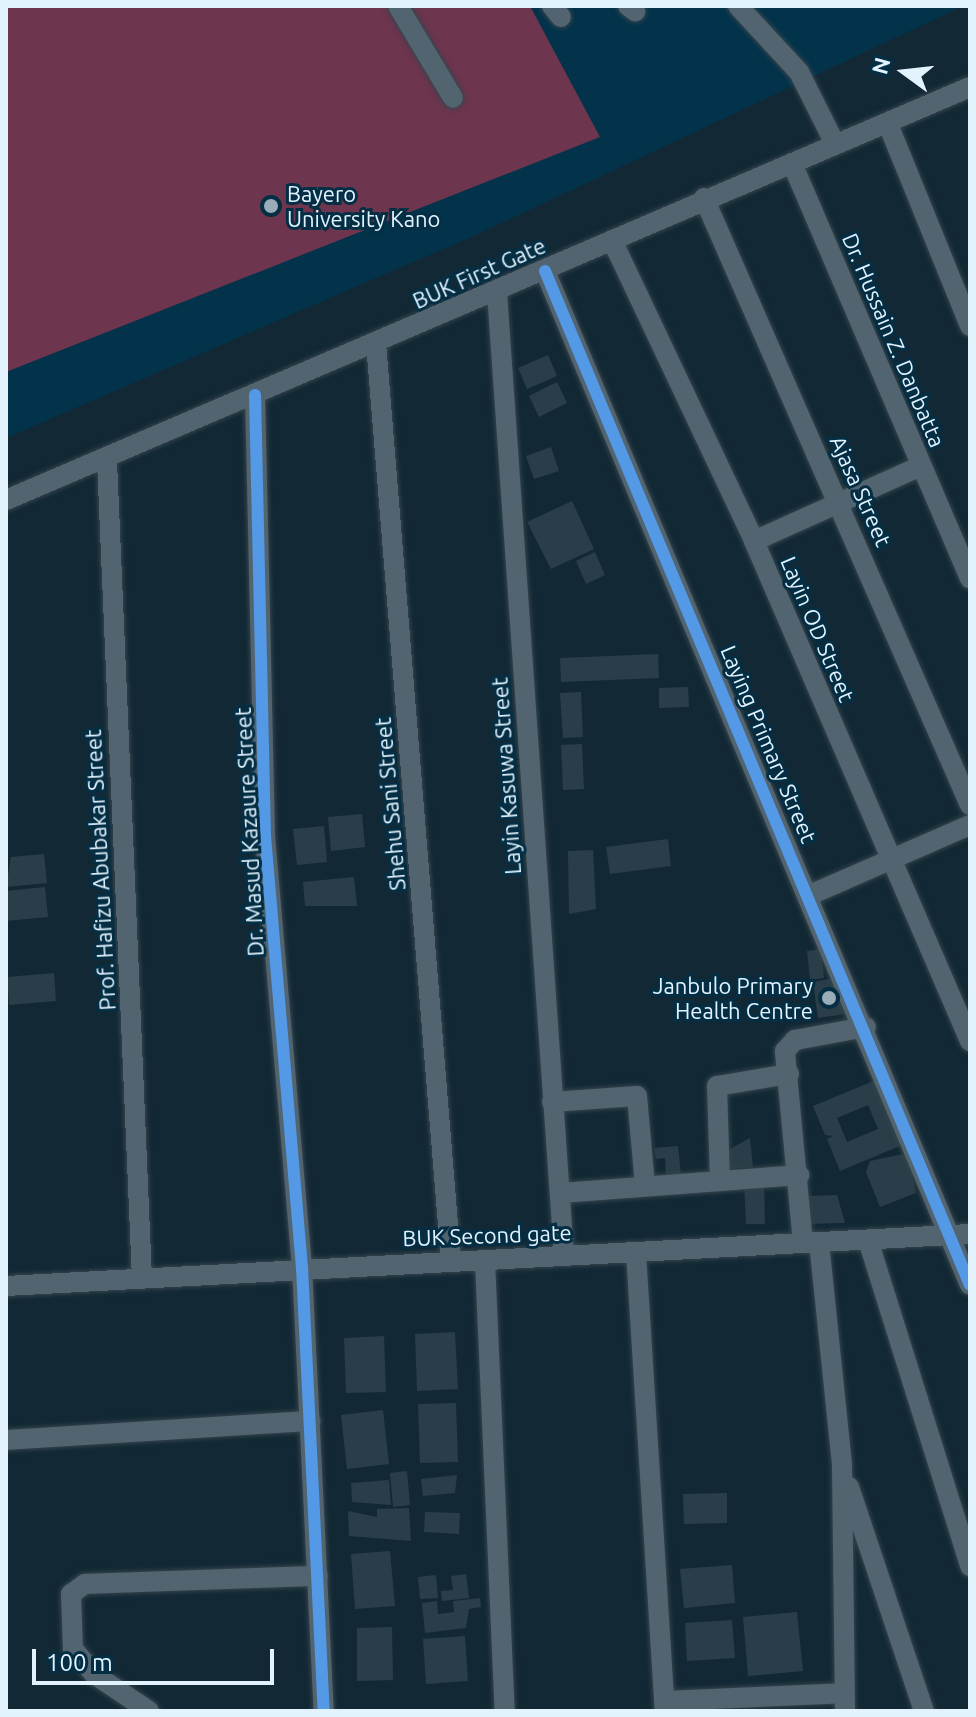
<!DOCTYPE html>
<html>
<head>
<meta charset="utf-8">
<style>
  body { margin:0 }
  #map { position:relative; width:976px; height:1717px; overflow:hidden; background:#122935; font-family:Ubuntu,sans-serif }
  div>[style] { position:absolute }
  .built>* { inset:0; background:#02334b }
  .green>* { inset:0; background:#6d354e }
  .building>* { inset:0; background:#2a3e49 }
  .roads { filter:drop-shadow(0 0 2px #35444c) drop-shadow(0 0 2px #35444c) }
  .minor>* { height:20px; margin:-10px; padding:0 10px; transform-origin:10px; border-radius:10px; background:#526470 }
  .cycleway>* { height:12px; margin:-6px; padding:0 6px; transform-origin:6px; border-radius:6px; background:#5399e6 }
  .dots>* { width:22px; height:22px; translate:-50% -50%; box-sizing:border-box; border:4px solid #032e44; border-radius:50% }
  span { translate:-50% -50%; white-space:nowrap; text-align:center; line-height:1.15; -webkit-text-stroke:6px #032e44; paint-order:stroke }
  .poi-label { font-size:22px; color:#e3f3fe }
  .left { translate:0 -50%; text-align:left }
  .right { translate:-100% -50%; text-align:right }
  .street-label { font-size:22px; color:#e3f3fe }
  .frame { position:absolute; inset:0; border:8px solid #e3f3fe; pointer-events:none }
  .north { position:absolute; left:864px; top:32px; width:80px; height:80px; -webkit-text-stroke:6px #032e44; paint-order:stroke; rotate:285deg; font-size:22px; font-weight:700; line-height:32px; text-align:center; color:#e3f3fe }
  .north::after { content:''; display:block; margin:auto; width:28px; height:36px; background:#e3f3fe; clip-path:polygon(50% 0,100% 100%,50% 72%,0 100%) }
  .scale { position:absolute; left:32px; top:1649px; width:242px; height:36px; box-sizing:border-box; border:4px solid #e3f3fe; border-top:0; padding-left:10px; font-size:24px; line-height:28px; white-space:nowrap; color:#e3f3fe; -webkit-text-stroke:6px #032e44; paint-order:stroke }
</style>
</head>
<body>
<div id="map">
  <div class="built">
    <i style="clip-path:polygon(6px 6px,963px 6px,478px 234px,6px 438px)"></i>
  </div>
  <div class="green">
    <i style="clip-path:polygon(6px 6px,530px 6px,600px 137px,6px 372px)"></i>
  </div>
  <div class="building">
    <i style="clip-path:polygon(548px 355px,557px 376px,527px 389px,518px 368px)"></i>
    <i style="clip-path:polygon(557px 382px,567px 403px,539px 417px,529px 396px)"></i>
    <i style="clip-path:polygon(551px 447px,559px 471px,534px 479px,526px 456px)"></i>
    <i style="clip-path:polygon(572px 501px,594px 549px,551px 569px,527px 522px)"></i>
    <i style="clip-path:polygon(595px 552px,605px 575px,586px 584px,576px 561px)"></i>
    <i style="clip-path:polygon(658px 654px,659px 678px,561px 682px,560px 658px)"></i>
    <i style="clip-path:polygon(688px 687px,689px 707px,659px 708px,659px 688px)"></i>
    <i style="clip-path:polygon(581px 692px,583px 737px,563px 738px,560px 693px)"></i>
    <i style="clip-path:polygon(582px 744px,584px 789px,563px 790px,561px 745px)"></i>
    <i style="clip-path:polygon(362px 814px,365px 847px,331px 851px,328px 817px)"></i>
    <i style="clip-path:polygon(324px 826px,327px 862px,297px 865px,293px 829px)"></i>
    <i style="clip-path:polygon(668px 839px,671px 866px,610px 874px,606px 847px)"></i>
    <i style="clip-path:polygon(593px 850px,596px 909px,569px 914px,568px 851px)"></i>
    <i style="clip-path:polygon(44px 854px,47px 883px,6px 887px,11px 857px)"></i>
    <i style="clip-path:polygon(354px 877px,357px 906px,305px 906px,303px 882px)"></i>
    <i style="clip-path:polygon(45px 887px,48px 917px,6px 921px,6px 891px)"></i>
    <i style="clip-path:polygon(821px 949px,824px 978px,810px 980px,807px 951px)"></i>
    <i style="clip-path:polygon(54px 973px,56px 1001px,9px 1005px,7px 977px)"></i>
    <i style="clip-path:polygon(841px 977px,846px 1014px,818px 1018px,813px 982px)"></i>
    <i style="clip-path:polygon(evenodd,876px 1080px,902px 1145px,840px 1171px,827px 1139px,833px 1136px,825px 1135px,813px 1106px,876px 1080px,868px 1105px,878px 1129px,847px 1142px,837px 1118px,868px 1105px)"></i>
    <i style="clip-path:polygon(750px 1138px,753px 1167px,730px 1169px,728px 1150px)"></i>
    <i style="clip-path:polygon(678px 1146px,681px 1175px,666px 1177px,665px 1158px,656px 1159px,654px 1148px)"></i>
    <i style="clip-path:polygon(908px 1153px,916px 1193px,880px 1207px,866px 1172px,870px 1161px)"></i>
    <i style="clip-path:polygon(764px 1181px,765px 1224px,746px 1224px,744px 1182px)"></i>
    <i style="clip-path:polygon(837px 1195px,845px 1223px,806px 1224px,806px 1196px)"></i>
    <i style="clip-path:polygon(455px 1332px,458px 1389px,417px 1391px,415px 1334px)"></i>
    <i style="clip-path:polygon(384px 1336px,386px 1392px,346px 1393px,344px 1338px)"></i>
    <i style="clip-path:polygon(456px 1403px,458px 1462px,420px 1463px,418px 1404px)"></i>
    <i style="clip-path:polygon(383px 1410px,389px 1464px,347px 1469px,341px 1415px)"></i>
    <i style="clip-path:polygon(407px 1471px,410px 1505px,393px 1507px,390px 1473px)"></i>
    <i style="clip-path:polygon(457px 1475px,455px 1493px,423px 1496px,421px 1479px)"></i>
    <i style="clip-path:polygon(389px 1480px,391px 1505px,352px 1502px,351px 1483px)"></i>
    <i style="clip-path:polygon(727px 1493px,727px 1523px,684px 1524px,683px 1494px)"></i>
    <i style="clip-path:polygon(409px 1508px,411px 1541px,349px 1536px,348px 1511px,377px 1517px,377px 1509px)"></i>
    <i style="clip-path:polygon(425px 1512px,460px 1513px,459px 1534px,424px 1532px)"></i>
    <i style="clip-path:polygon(390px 1551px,395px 1606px,355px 1609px,351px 1554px)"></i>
    <i style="clip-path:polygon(732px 1565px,735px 1603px,684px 1608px,680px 1569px)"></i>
    <i style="clip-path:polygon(466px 1574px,469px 1598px,442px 1601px,441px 1591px,453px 1590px,451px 1576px)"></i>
    <i style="clip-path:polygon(436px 1575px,438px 1598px,420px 1599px,418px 1577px)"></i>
    <i style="clip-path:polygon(480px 1598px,481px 1607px,469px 1609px,466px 1628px,425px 1633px,422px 1603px,437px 1601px,438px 1614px,454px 1612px,453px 1601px)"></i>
    <i style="clip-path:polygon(797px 1612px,803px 1671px,748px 1676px,743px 1617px)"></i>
    <i style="clip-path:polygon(732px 1620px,735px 1658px,687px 1661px,685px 1623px)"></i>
    <i style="clip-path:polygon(392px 1627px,393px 1680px,357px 1681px,357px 1628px)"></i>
    <i style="clip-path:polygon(465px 1636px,468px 1681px,426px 1684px,423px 1639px)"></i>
  </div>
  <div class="roads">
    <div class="minor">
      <i style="left:398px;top:6px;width:107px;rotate:59.1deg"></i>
      <i style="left:552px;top:6px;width:14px;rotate:51deg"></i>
      <i style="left:628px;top:6px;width:9px;rotate:36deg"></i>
      <i style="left:738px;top:6px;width:90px;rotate:47.3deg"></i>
      <i style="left:799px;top:72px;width:80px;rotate:63.4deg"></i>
      <i style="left:888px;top:124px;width:218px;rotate:67.9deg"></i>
      <i style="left:792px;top:163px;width:452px;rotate:66.8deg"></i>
      <i style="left:704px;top:198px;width:663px;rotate:66.34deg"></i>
      <i style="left:612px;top:240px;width:333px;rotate:64.7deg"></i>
      <i style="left:754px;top:541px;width:545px;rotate:66.64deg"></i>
      <i style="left:545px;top:271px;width:1099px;rotate:67.26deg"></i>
      <i style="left:497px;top:292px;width:966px;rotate:86.02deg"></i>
      <i style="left:376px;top:343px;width:921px;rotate:85.33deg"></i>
      <i style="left:255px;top:395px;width:441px;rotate:88.7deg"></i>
      <i style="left:265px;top:836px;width:433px;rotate:85.1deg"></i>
      <i style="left:302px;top:1267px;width:445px;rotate:87.2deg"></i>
      <i style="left:107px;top:461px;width:818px;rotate:87.55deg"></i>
      <i style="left:6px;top:500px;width:1049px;rotate:-23.19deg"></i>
      <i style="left:754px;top:541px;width:183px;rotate:-24.2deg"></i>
      <i style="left:812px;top:894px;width:172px;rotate:-23.6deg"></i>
      <i style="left:552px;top:1102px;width:85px;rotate:-4deg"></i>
      <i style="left:637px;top:1096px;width:90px;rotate:84.9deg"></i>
      <i style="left:720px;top:1181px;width:95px;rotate:-91.8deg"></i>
      <i style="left:717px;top:1086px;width:73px;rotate:-9.5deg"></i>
      <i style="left:561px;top:1193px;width:239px;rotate:-4.3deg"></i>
      <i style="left:868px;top:1240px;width:342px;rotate:72.6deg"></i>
      <i style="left:819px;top:1242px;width:224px;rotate:84.1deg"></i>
      <i style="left:842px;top:1465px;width:246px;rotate:89.3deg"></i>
      <i style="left:803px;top:1243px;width:193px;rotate:-95.4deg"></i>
      <i style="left:785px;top:1051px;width:15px;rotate:-48deg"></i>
      <i style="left:795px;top:1040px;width:72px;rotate:-10.4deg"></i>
      <i style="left:636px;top:1253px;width:459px;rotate:86.4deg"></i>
      <i style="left:485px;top:1261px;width:450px;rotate:87.5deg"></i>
      <i style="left:6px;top:1286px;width:965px;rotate:-3.09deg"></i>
      <i style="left:6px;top:1440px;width:305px;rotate:-3.6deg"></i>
      <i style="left:849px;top:1487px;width:236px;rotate:71.5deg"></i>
      <i style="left:664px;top:1701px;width:180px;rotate:-2.5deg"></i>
      <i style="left:149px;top:1711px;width:66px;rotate:-146.1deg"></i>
      <i style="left:94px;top:1674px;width:33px;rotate:-130deg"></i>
      <i style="left:73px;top:1649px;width:55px;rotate:-92.1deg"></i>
      <i style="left:71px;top:1594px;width:17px;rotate:-36deg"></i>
      <i style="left:85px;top:1584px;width:233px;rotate:-2deg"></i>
    </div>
  </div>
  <div class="cycleway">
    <i style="left:545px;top:271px;width:1099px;rotate:67.26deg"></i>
    <i style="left:255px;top:395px;width:441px;rotate:88.7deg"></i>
    <i style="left:265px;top:836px;width:433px;rotate:85.1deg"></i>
    <i style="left:302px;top:1267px;width:445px;rotate:87.2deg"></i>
  </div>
  <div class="dots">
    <i style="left:271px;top:206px;background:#9aacb8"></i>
    <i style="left:829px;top:998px;background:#9aacb8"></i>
  </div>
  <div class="poi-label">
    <span class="left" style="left:287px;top:206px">Bayero<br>University Kano</span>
    <span class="right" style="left:813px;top:998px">Janbulo Primary<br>Health Centre</span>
  </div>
  <div class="street-label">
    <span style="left:479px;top:273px;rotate:-24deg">BUK First Gate</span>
    <span style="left:894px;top:340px;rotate:67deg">Dr. Hussain Z. Danbatta</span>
    <span style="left:861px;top:491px;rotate:66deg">Ajasa Street</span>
    <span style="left:818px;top:629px;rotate:67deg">Layin OD Street</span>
    <span style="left:769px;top:744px;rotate:67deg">Laying Primary Street</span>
    <span style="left:506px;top:776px;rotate:-94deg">Layin Kasuwa Street</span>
    <span style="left:390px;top:804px;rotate:-95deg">Shehu Sani Street</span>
    <span style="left:249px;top:832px;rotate:-93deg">Dr. Masud Kazaure Street</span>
    <span style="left:100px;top:870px;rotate:-93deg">Prof. Hafizu Abubakar Street</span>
    <span style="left:487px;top:1235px;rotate:-2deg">BUK Second gate</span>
  </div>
  <div class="frame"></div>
  <div class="north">N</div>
  <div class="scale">100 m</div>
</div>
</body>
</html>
